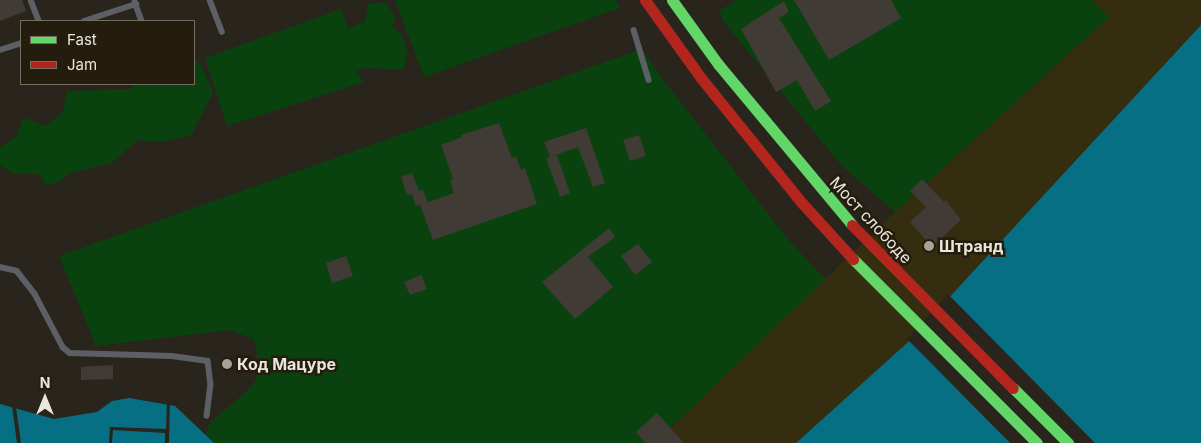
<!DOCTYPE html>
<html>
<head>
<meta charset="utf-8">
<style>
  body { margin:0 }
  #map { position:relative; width:1201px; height:443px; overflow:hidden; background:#29251d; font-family:Inter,sans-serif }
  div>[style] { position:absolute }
  .green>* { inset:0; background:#09420e }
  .sand>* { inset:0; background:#352d0f }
  .water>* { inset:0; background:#066f83 }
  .pier>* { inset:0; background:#29251d }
  .building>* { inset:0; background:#403b35 }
  .lane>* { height:5.5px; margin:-2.75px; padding:0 2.75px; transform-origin:2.75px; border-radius:2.75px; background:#5c6066 }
  .fast>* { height:11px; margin:-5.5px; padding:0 5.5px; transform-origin:5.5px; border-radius:5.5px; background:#63d668 }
  .jam>* { height:11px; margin:-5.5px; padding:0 5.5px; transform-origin:5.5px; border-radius:5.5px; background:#b3261e }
  .dots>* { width:14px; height:14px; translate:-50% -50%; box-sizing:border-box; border:2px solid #241d0e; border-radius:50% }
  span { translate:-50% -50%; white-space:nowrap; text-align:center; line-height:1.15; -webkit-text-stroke:5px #241d0e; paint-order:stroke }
  .street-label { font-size:16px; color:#ebe6dc }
  .poi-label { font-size:16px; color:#ebe6dc; font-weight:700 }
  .left { translate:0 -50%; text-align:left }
  .legend { position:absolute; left:20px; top:20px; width:175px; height:65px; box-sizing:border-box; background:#241d0e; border:1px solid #746d60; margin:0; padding:6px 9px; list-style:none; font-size:15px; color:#ebe6dc }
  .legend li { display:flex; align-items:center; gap:10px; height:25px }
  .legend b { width:25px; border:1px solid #746d60 }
  .north { position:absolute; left:20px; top:373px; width:50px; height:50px; -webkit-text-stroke:4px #241d0e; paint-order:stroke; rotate:0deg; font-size:14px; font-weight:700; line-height:20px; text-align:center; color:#ebe6dc }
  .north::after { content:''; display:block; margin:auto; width:18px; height:22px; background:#ebe6dc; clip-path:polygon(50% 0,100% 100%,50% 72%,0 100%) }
</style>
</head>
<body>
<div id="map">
  <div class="green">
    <i style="clip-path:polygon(395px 0,616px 0,620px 8px,424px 77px)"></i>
    <i style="clip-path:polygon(736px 0,1104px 0,1109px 17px,895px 212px,842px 166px,723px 21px,719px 11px)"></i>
    <i style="clip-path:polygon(385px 2px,396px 18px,391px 27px,401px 33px,408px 53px,403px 70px,367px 68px,356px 71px,364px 82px,227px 126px,205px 58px,341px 9px,348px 29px,365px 21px,368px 4px)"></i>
    <i style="clip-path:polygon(642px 49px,661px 77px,790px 242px,827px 280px,655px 443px,214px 443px,206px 434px,210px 423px,249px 389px,256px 380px,257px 350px,253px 339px,231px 330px,96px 346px,59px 256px)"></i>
    <i style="clip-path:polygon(194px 58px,201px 65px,213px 92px,191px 136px,160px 142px,138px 140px,112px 163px,70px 173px,57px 183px,46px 185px,39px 174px,13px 174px,0 165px,0 148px,16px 137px,22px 121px,26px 118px,45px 126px,63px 112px,67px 91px,131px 89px,135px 84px,194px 84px)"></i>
  </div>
  <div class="sand">
    <i style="clip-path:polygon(1092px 0,1201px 0,1201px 25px,907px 343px,796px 443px,655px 443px,895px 212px,1109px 17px)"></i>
  </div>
  <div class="water">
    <i style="clip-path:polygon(1201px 25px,1201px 443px,796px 443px,907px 343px)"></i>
    <i style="clip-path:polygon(129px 398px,175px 406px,214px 443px,0 443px,0 404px,54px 419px,97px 412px,112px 401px)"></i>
  </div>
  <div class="pier">
    <i style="clip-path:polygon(948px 294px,1095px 443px,1010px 443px,930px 362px,907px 339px)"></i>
    <i style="clip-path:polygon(167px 401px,170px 402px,169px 443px,165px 443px,165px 433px,113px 430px,112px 443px,109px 443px,110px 427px,166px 429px)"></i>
    <i style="clip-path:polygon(12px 406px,16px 407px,21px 443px,17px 443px)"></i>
  </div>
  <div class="building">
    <i style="clip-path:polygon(0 0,22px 0,26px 11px,0 21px)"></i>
    <i style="clip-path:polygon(794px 0,891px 0,901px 18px,829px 60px)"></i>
    <i style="clip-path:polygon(784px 1px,789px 12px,779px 18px,831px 101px,815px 111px,797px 80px,776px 92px,741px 29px)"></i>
    <i style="clip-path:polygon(499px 123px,512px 158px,516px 157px,521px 170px,525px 168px,537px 204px,433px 240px,420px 205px,454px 193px,450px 180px,453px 179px,441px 145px,462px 137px,461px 135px)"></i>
    <i style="clip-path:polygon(586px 128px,605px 183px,593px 187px,578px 147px,550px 157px,557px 155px,570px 193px,560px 197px,546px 158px,550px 157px,544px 142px)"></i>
    <i style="clip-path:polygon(639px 135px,646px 156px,630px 161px,623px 140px)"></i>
    <i style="clip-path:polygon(412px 173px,419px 191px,423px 190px,428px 202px,416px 206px,412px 194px,407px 195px,401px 177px)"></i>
    <i style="clip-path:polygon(922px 179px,944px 202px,946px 200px,961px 220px,932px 247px,910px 222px,926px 207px,910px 191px)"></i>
    <i style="clip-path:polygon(609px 228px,615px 237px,588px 257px,613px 287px,575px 319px,542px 282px)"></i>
    <i style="clip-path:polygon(638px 244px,652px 262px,635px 275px,621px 256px)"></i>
    <i style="clip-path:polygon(346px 256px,353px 276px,332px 283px,326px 263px)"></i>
    <i style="clip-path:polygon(421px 275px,427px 289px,410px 295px,404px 282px)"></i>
    <i style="clip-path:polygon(113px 365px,113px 379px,81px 380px,81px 367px)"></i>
    <i style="clip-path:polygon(657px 413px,684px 443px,645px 443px,636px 432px)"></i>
  </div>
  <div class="lane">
    <i style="left:31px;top:0;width:22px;rotate:69deg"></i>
    <i style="left:210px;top:0;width:34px;rotate:69deg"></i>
    <i style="left:135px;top:2px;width:20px;rotate:70deg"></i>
    <i style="left:84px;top:21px;width:55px;rotate:-18.1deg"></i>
    <i style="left:634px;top:30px;width:52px;rotate:73.3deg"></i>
    <i style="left:0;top:50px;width:22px;rotate:-18deg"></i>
    <i style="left:0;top:267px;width:17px;rotate:13deg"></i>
    <i style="left:17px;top:271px;width:29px;rotate:52deg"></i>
    <i style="left:35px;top:294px;width:60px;rotate:62.2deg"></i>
    <i style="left:63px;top:347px;width:9px;rotate:41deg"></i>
    <i style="left:70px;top:353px;width:102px;rotate:1.7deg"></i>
    <i style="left:172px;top:356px;width:36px;rotate:8deg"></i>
    <i style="left:208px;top:361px;width:23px;rotate:83deg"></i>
    <i style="left:211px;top:384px;width:32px;rotate:97deg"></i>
  </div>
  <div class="fast">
    <i style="left:672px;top:0;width:79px;rotate:54.3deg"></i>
    <i style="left:718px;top:64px;width:209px;rotate:50.2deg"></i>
    <i style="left:853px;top:259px;width:260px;rotate:45deg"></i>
    <i style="left:1013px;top:388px;width:78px;rotate:45deg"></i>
  </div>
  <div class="jam">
    <i style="left:645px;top:0;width:96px;rotate:54.3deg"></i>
    <i style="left:701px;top:78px;width:161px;rotate:51.1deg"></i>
    <i style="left:802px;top:203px;width:76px;rotate:47.7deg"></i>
    <i style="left:852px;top:225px;width:229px;rotate:45.4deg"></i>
  </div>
  <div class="dots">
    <i style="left:929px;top:246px;background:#a7a299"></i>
    <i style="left:227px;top:364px;background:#a7a299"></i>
  </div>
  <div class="street-label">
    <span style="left:871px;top:220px;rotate:47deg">Мост слободе</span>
  </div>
  <div class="poi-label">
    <span class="left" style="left:939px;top:246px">Штранд</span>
    <span class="left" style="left:237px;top:364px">Код Мацуре</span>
  </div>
  <ul class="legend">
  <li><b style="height:6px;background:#63d668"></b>Fast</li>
  <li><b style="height:6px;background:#b3261e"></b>Jam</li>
  </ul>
  <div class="north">N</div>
</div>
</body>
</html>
